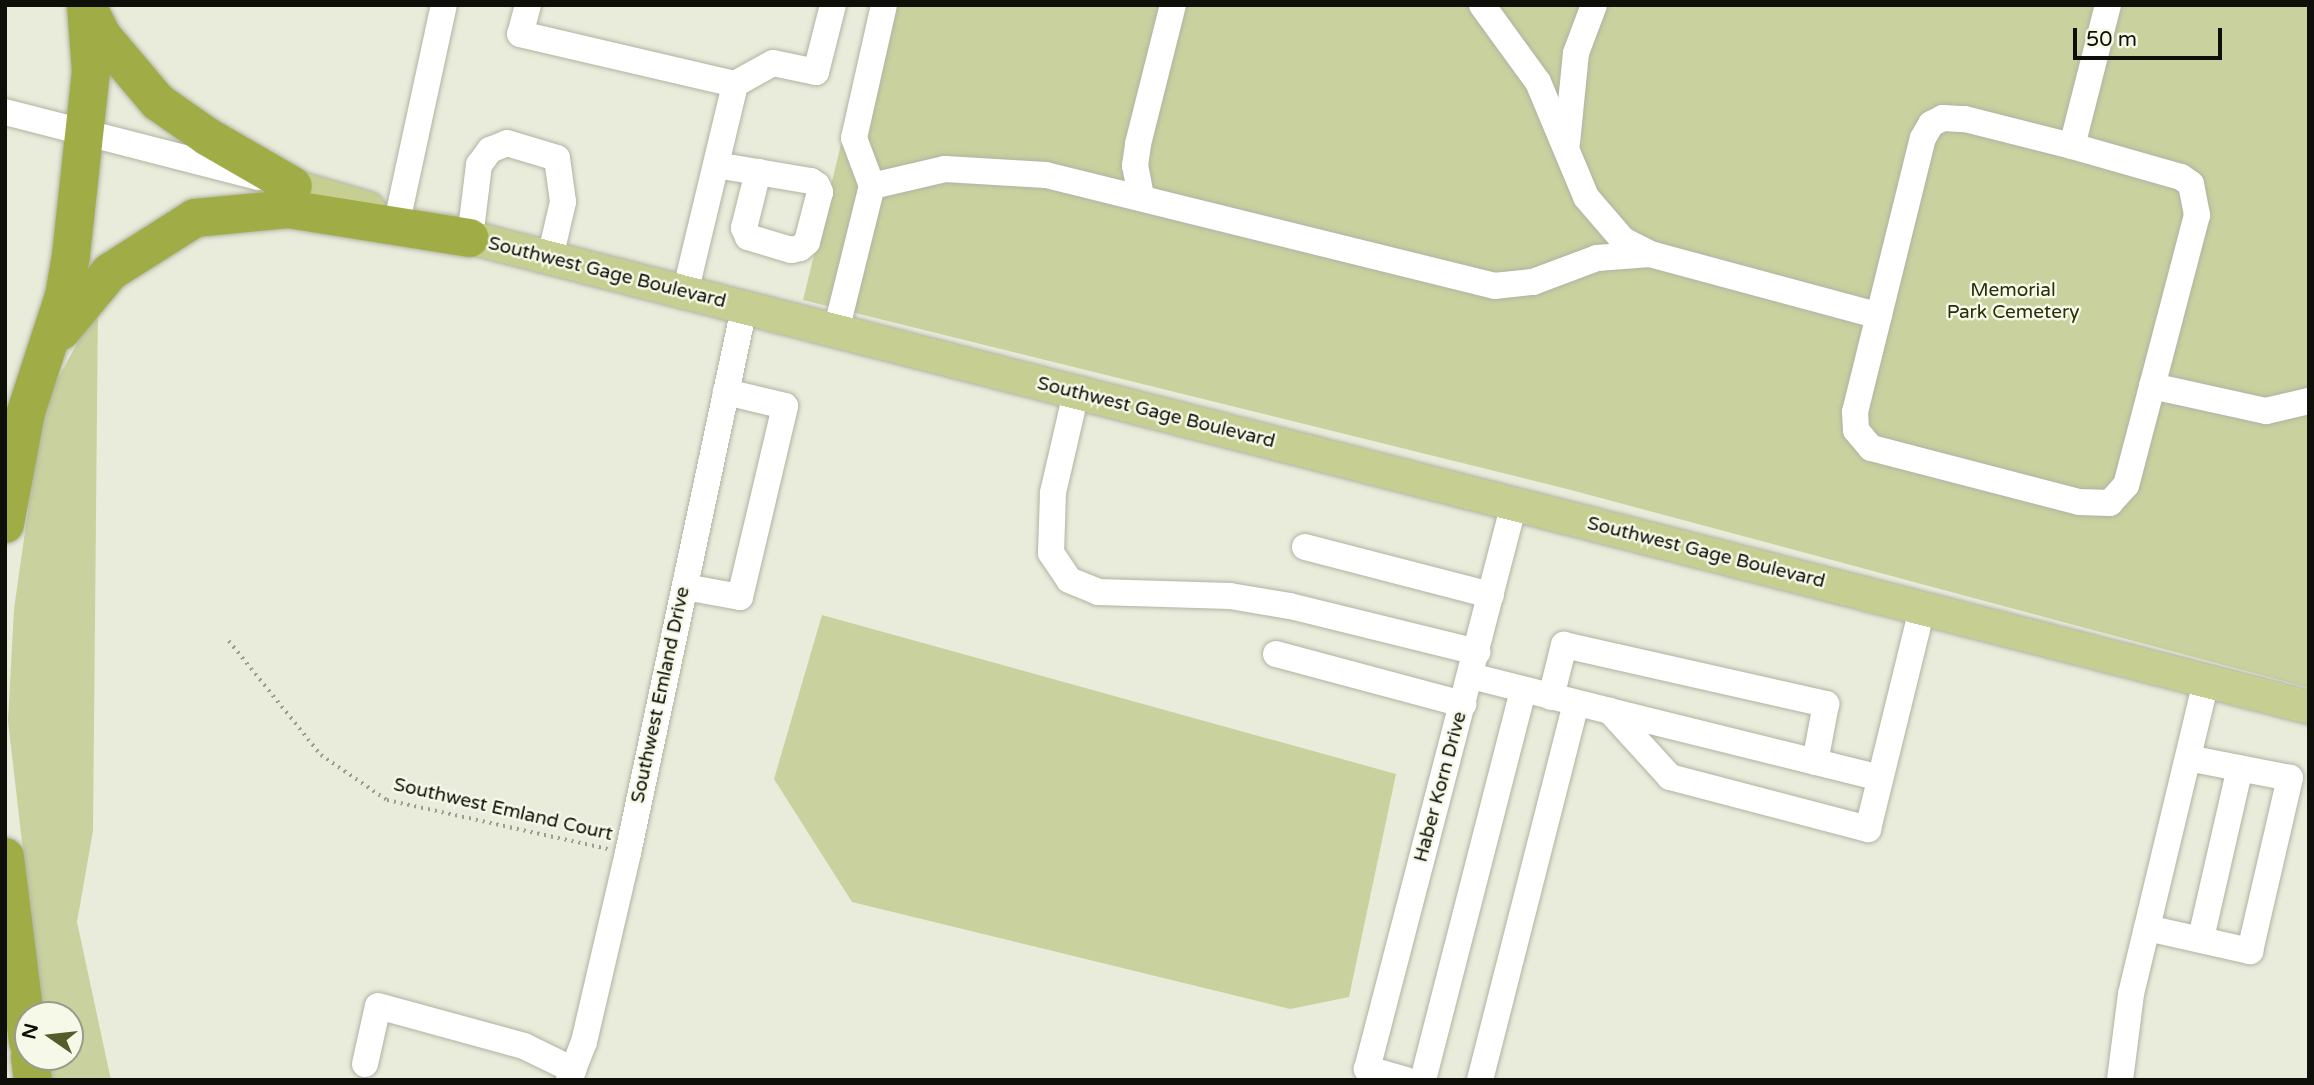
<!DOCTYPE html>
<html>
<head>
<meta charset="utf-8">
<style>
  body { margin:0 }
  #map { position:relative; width:2314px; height:1085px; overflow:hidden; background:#e9ecda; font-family:"Varela Round",sans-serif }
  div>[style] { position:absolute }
  .green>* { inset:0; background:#c9d19f }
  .path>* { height:3.5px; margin-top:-1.75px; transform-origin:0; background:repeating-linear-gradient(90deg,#9b9d8f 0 2px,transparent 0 7px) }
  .roads { filter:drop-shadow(0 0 2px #b0b3a2) drop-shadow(0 0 2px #b0b3a2) }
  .minor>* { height:26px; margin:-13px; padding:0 13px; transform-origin:13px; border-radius:13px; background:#fff }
  .major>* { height:33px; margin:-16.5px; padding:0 16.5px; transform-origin:16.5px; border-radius:16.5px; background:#c6ce91 }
  .highway>* { height:38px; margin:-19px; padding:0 19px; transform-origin:19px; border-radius:19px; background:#a0ad47 }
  span { translate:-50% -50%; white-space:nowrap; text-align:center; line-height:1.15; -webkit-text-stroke:5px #f6f9e7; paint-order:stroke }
  .street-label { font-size:19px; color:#0e0f09 }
  .park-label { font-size:19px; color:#2a2e0b }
  .frame { position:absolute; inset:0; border:7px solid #0e0f09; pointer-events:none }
  .north { position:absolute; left:14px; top:1001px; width:70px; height:70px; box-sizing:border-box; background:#f6f9e7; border:2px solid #999b8e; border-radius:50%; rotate:284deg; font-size:19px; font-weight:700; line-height:28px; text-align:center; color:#0e0f09 }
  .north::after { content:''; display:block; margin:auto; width:24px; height:32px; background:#555c2a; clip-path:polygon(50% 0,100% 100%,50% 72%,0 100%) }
  .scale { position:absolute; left:2073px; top:28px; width:149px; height:32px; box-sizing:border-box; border:4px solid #0e0f09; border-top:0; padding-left:9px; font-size:21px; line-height:24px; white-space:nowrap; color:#0e0f09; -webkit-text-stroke:5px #f6f9e7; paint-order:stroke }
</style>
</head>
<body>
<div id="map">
  <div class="green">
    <i style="clip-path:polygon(875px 5px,2309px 5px,2309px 688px,1571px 490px,803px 300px)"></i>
    <i style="clip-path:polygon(98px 305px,93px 831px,77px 922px,111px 1080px,49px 1080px,47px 1057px,70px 1057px,70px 1015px,42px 1015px,8px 721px,14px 609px,43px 406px)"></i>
    <i style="clip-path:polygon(822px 615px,1396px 774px,1349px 997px,1290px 1009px,852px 902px,774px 779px)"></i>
  </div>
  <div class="path">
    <i style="left:229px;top:641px;width:146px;rotate:51.1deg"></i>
    <i style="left:321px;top:755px;width:80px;rotate:34.3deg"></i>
    <i style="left:387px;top:800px;width:226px;rotate:12.5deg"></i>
  </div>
  <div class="roads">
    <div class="minor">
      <i style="left:528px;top:5px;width:30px;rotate:105deg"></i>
      <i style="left:520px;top:34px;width:221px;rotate:13.1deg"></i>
      <i style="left:735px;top:84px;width:43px;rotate:-28.9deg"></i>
      <i style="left:773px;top:63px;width:44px;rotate:11.8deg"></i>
      <i style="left:816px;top:72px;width:69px;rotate:-75.8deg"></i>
      <i style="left:1482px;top:5px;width:95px;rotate:54deg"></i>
      <i style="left:1538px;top:82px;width:125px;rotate:67.3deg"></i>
      <i style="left:1586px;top:197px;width:57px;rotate:49.3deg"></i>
      <i style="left:1623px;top:240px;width:30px;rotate:27deg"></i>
      <i style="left:1650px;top:254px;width:237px;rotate:15.1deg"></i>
      <i style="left:5px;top:112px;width:261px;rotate:14.4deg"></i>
      <i style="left:1943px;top:118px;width:22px;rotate:3deg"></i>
      <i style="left:1965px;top:119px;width:110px;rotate:14.2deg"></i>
      <i style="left:2072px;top:146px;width:113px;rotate:15.9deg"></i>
      <i style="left:2181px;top:177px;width:12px;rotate:35deg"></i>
      <i style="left:2191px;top:184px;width:32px;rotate:79deg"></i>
      <i style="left:2197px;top:215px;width:279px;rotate:104.7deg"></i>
      <i style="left:2126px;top:485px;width:24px;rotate:132deg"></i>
      <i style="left:2110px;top:503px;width:31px;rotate:-178deg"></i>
      <i style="left:2079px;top:502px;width:215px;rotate:-165.4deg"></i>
      <i style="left:1871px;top:448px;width:23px;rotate:-130deg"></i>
      <i style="left:1856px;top:430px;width:18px;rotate:-93deg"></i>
      <i style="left:1855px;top:412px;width:282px;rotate:-76.1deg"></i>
      <i style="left:1923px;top:138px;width:16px;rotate:-60deg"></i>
      <i style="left:1931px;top:124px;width:13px;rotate:-27deg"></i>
      <i style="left:1567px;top:143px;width:90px;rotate:-84.3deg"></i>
      <i style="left:1576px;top:53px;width:51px;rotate:-69.4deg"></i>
      <i style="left:2072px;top:146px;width:146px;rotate:-75.7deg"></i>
      <i style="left:716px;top:165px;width:96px;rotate:9.6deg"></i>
      <i style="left:811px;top:181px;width:7px;rotate:34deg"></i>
      <i style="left:817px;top:185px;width:8px;rotate:67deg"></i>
      <i style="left:820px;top:192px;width:52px;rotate:104.6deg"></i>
      <i style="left:807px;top:242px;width:9px;rotate:139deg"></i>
      <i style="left:800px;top:248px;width:9px;rotate:167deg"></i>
      <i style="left:791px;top:250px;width:45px;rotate:-163.2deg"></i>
      <i style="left:748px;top:237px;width:10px;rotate:-114deg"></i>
      <i style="left:744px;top:228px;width:58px;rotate:-76deg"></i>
      <i style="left:872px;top:186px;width:51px;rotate:-110.6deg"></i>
      <i style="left:854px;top:138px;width:136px;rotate:-77.3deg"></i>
      <i style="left:1141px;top:196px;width:31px;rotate:-101deg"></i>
      <i style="left:1135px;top:166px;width:22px;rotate:-82deg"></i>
      <i style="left:1138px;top:144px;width:143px;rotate:-75.9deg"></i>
      <i style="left:398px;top:217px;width:217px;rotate:-77.8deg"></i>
      <i style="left:470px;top:238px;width:74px;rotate:-83deg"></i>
      <i style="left:479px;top:165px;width:19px;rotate:-54deg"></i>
      <i style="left:490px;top:150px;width:18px;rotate:-22deg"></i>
      <i style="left:507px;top:143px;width:52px;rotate:16.7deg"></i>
      <i style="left:557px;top:158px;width:44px;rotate:82.2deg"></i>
      <i style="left:563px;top:202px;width:57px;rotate:103.1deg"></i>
      <i style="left:685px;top:293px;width:215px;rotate:-76.5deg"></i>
      <i style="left:836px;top:331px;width:149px;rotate:-76.1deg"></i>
      <i style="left:872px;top:186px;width:75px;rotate:-13.1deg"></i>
      <i style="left:945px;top:169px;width:101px;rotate:3.4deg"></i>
      <i style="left:1046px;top:175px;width:462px;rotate:13.9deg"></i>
      <i style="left:1494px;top:286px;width:39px;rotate:-6deg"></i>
      <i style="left:1533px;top:282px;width:68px;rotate:-20.6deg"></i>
      <i style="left:1597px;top:258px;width:53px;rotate:-4.3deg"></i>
      <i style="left:2152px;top:386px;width:117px;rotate:12.4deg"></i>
      <i style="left:2266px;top:411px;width:44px;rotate:-13.1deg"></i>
      <i style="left:1076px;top:393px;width:103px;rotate:103deg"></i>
      <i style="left:1053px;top:493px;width:60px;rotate:91.9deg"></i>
      <i style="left:1051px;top:553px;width:32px;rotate:56deg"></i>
      <i style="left:1069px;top:580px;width:31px;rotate:22deg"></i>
      <i style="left:1098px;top:592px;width:132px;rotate:1.7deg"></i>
      <i style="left:1230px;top:596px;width:61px;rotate:9.5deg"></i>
      <i style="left:1290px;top:606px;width:193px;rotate:13.8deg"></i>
      <i style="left:1305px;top:547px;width:192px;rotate:14.5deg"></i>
      <i style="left:685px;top:587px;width:56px;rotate:10.3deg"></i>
      <i style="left:740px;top:597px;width:196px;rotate:-76.7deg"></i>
      <i style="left:785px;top:406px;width:61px;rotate:-166.7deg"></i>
      <i style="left:1276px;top:654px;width:194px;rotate:15deg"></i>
      <i style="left:1471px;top:676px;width:143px;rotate:14.1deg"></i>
      <i style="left:1610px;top:711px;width:89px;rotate:47.7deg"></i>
      <i style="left:1670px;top:777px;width:205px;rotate:14.7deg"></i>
      <i style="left:1868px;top:829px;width:227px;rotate:-76.2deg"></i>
      <i style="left:1551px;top:697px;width:54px;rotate:-76deg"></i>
      <i style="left:1564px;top:645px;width:269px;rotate:12.7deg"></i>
      <i style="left:1826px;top:704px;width:59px;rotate:100.7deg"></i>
      <i style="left:1610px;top:711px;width:278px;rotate:13.9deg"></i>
      <i style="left:2147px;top:928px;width:106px;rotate:12.6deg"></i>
      <i style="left:2250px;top:951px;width:178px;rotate:-77deg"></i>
      <i style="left:2290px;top:778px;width:104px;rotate:-168.9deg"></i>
      <i style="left:2201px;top:938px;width:174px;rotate:-77.1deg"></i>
      <i style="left:365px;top:1064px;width:59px;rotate:-77.4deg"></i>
      <i style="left:378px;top:1006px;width:151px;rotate:15.3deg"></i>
      <i style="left:524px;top:1046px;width:55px;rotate:26.1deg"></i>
      <i style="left:569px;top:1080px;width:41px;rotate:-68.5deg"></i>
      <i style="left:584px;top:1042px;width:194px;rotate:-76.9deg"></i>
      <i style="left:628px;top:853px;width:557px;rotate:-77.98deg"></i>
      <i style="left:1406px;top:1080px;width:41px;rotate:-164.2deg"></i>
      <i style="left:1367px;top:1069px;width:584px;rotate:-75.42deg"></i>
      <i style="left:1423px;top:1080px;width:403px;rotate:-75.6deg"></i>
      <i style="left:1480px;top:1080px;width:389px;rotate:-75.7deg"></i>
      <i style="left:2120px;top:1080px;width:87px;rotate:-82.7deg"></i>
      <i style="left:2131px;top:994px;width:322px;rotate:-76.5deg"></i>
    </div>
    <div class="major">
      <i style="left:293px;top:186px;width:78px;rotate:16.3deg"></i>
      <i style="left:446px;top:231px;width:1923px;rotate:14.33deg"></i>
    </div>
    <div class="highway">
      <i style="left:89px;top:10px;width:30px;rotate:63deg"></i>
      <i style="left:103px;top:37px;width:85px;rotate:49.8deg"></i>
      <i style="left:158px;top:102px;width:61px;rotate:35deg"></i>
      <i style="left:208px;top:137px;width:98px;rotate:30deg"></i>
      <i style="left:61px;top:331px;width:77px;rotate:-50.3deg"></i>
      <i style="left:110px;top:272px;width:101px;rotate:-32.4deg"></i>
      <i style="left:195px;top:218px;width:93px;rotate:-5.5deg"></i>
      <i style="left:288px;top:209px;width:184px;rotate:9.1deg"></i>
      <i style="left:5px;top:524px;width:114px;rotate:-79.4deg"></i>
      <i style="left:26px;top:412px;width:122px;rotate:-71.9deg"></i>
      <i style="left:64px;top:296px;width:42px;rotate:-80.3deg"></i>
      <i style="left:71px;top:255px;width:184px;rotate:-83.8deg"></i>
      <i style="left:91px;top:72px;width:66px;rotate:-94.3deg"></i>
      <i style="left:5px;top:857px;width:186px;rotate:82.9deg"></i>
      <i style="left:30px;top:1057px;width:23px;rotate:83deg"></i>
    </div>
  </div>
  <div class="street-label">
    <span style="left:607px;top:273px;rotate:14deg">Southwest Gage Boulevard</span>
    <span style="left:1156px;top:413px;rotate:14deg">Southwest Gage Boulevard</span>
    <span style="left:1706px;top:553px;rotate:14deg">Southwest Gage Boulevard</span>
    <span style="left:661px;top:695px;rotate:-78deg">Southwest Emland Drive</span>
    <span style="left:1441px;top:787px;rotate:-75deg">Haber Korn Drive</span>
    <span style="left:503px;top:810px;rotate:13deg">Southwest Emland Court</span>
  </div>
  <div class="park-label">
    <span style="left:2013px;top:302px">Memorial<br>Park Cemetery</span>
  </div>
  <div class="frame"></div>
  <div class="north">N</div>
  <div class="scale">50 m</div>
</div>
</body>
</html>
